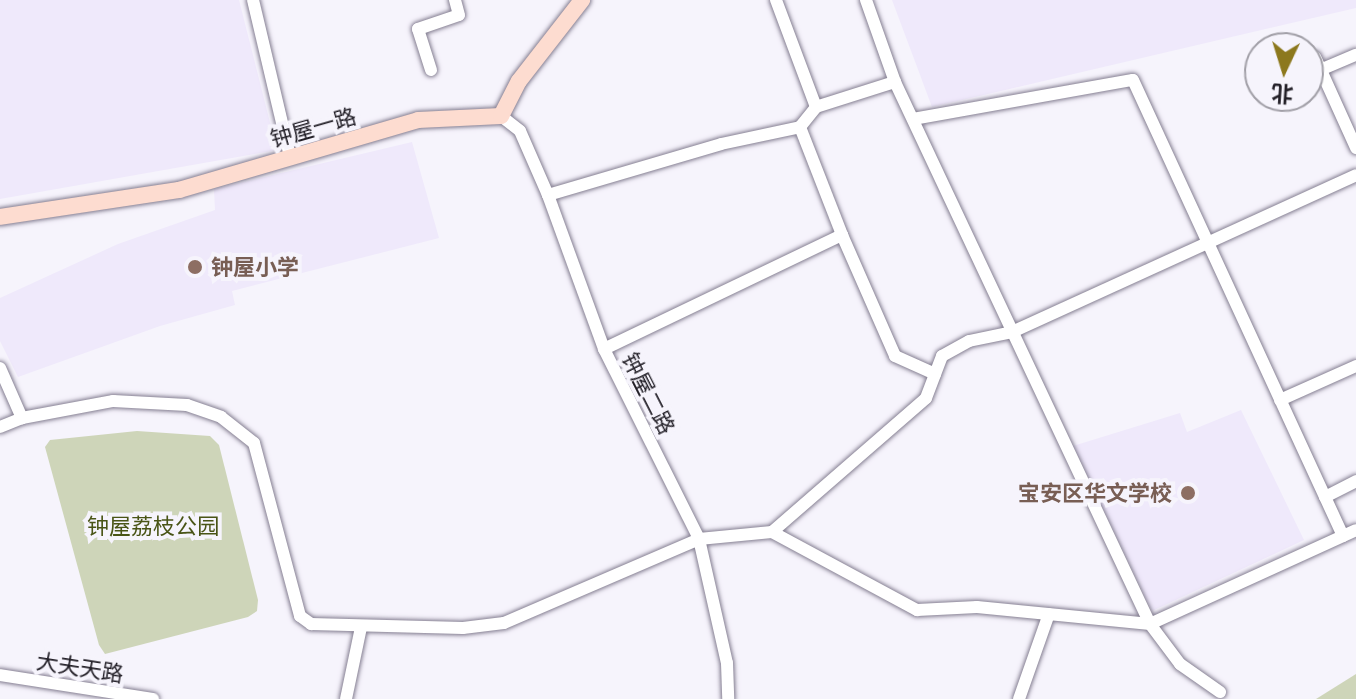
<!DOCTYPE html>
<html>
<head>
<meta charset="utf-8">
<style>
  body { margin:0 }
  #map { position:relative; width:1356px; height:699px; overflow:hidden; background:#f6f4fc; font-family:Lato,"Noto Sans SC",sans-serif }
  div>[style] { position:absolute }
  .built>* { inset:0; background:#efe9fb }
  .green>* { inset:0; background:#ced5b9 }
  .roads { filter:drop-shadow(0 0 2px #857f92) drop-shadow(0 0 2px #857f92) }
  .street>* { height:12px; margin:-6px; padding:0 6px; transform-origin:6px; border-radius:6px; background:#fff }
  .secondary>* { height:16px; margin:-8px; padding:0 8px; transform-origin:8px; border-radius:8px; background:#fddcd0 }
  .dots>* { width:22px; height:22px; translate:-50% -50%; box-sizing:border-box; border:4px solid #f6f4fc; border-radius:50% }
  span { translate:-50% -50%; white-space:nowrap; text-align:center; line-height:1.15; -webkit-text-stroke:8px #f6f4fc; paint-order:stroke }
  .street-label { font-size:22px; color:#221f27 }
  .education-label { font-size:22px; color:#785e54; font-weight:700 }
  .left { translate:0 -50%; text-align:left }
  .right { translate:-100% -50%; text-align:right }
  .park-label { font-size:22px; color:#495416 }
  .north { position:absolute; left:1244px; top:32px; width:80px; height:80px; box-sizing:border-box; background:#f6f4fc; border:2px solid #a19fa7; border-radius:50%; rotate:184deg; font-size:22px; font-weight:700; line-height:32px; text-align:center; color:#221f27 }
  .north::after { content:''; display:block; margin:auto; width:28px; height:36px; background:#8c781d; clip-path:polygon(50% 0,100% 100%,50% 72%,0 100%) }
</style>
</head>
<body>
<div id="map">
  <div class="built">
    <i style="clip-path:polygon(0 0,239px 0,277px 150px,0 199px)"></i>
    <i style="clip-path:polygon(892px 0,1356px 0,1356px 8px,932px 107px)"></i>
    <i style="clip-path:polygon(412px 142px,439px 238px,232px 291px,235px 305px,160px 326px,18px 377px,0 341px,0 298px,118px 244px,215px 210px,214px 189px)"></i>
    <i style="clip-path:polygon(1241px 410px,1304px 540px,1152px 611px,1073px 446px,1180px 413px,1187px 432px)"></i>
  </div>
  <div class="green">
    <i style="clip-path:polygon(137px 431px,210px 436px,219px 445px,258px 600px,257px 611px,248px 617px,105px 654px,99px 645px,45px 447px,50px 440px)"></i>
    <i style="clip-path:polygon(1356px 674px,1356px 699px,1316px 699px)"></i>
  </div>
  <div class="roads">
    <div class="street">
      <i style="left:253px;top:0;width:161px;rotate:76.7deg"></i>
      <i style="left:776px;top:0;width:114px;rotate:69.5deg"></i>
      <i style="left:866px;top:0;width:87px;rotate:70.5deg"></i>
      <i style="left:895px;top:82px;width:599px;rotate:64.8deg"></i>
      <i style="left:1150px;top:624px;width:50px;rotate:53.1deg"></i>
      <i style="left:1180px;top:664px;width:49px;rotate:35deg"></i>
      <i style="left:1315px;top:57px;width:100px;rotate:65.7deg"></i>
      <i style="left:431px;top:70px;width:43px;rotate:-107.6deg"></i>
      <i style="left:418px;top:29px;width:43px;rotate:-18.9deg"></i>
      <i style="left:459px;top:15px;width:16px;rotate:-105deg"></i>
      <i style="left:1320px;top:70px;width:39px;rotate:-23deg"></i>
      <i style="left:501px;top:116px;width:24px;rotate:38deg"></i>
      <i style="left:520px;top:131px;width:70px;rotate:66.4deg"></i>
      <i style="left:548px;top:195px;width:164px;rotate:70deg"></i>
      <i style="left:604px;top:349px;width:212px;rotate:63.4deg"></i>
      <i style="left:699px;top:539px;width:127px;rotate:77.3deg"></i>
      <i style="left:727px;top:663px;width:36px;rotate:88deg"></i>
      <i style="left:913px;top:119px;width:223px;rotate:-10.1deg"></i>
      <i style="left:1133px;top:80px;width:502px;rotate:65.27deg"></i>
      <i style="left:800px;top:127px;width:116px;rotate:68.7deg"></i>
      <i style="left:842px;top:235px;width:132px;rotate:66.3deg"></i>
      <i style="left:895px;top:356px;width:44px;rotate:24.2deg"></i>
      <i style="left:548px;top:195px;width:180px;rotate:-16.4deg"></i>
      <i style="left:721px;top:144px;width:81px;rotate:-12.1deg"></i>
      <i style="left:800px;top:127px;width:26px;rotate:-51deg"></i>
      <i style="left:816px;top:107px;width:83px;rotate:-17.6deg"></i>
      <i style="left:604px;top:349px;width:264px;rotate:-25.6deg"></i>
      <i style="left:0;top:368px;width:55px;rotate:66.3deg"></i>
      <i style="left:1280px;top:400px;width:83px;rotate:-24.1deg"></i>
      <i style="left:0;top:427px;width:24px;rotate:-22deg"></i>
      <i style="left:22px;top:418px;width:93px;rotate:-10.6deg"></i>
      <i style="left:113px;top:401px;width:74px;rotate:3.1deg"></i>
      <i style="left:187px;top:405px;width:36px;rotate:19deg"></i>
      <i style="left:221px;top:417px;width:42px;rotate:38.2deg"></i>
      <i style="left:254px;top:443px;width:179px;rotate:75.1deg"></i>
      <i style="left:300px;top:616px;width:14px;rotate:36deg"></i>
      <i style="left:311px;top:624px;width:152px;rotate:1.5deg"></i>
      <i style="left:463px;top:628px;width:41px;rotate:-7deg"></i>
      <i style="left:504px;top:623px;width:212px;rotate:-23.3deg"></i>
      <i style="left:699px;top:539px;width:73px;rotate:-5.5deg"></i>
      <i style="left:772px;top:532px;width:165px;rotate:28.3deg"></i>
      <i style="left:917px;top:610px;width:60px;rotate:-2.9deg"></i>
      <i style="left:977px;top:607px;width:174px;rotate:5.6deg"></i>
      <i style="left:1150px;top:624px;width:226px;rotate:-24.5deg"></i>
      <i style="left:1325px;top:497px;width:35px;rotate:-27deg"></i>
      <i style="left:772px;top:532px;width:204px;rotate:-41deg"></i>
      <i style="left:926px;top:398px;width:45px;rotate:-69.1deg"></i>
      <i style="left:942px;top:356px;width:31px;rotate:-29deg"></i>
      <i style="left:969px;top:341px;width:44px;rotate:-11.8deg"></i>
      <i style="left:1012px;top:332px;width:378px;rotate:-24.5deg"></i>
      <i style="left:0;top:675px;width:155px;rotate:8.9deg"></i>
      <i style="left:346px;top:699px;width:74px;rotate:-78.2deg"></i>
      <i style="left:1019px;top:699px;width:90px;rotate:-70.6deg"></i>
    </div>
    <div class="secondary">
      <i style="left:0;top:217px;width:181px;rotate:-8.6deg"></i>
      <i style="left:179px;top:190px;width:249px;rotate:-16.3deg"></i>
      <i style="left:418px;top:120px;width:83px;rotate:-2.8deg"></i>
      <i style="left:501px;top:116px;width:39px;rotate:-63deg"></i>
      <i style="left:519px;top:81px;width:103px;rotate:-52.1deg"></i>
    </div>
  </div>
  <div class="dots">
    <i style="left:195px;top:267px;background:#8d6e63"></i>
    <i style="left:1188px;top:493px;background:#8d6e63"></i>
  </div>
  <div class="street-label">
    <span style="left:313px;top:127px;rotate:-16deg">钟屋一路</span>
    <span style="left:649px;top:393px;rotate:63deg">钟屋二路</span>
    <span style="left:80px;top:667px;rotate:9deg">大夫天路</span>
  </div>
  <div class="education-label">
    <span class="left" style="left:211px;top:267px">钟屋小学</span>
    <span class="right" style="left:1172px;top:493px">宝安区华文学校</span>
  </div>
  <div class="park-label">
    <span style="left:153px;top:526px">钟屋荔枝公园</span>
  </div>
  <div class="north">北</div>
</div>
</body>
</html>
